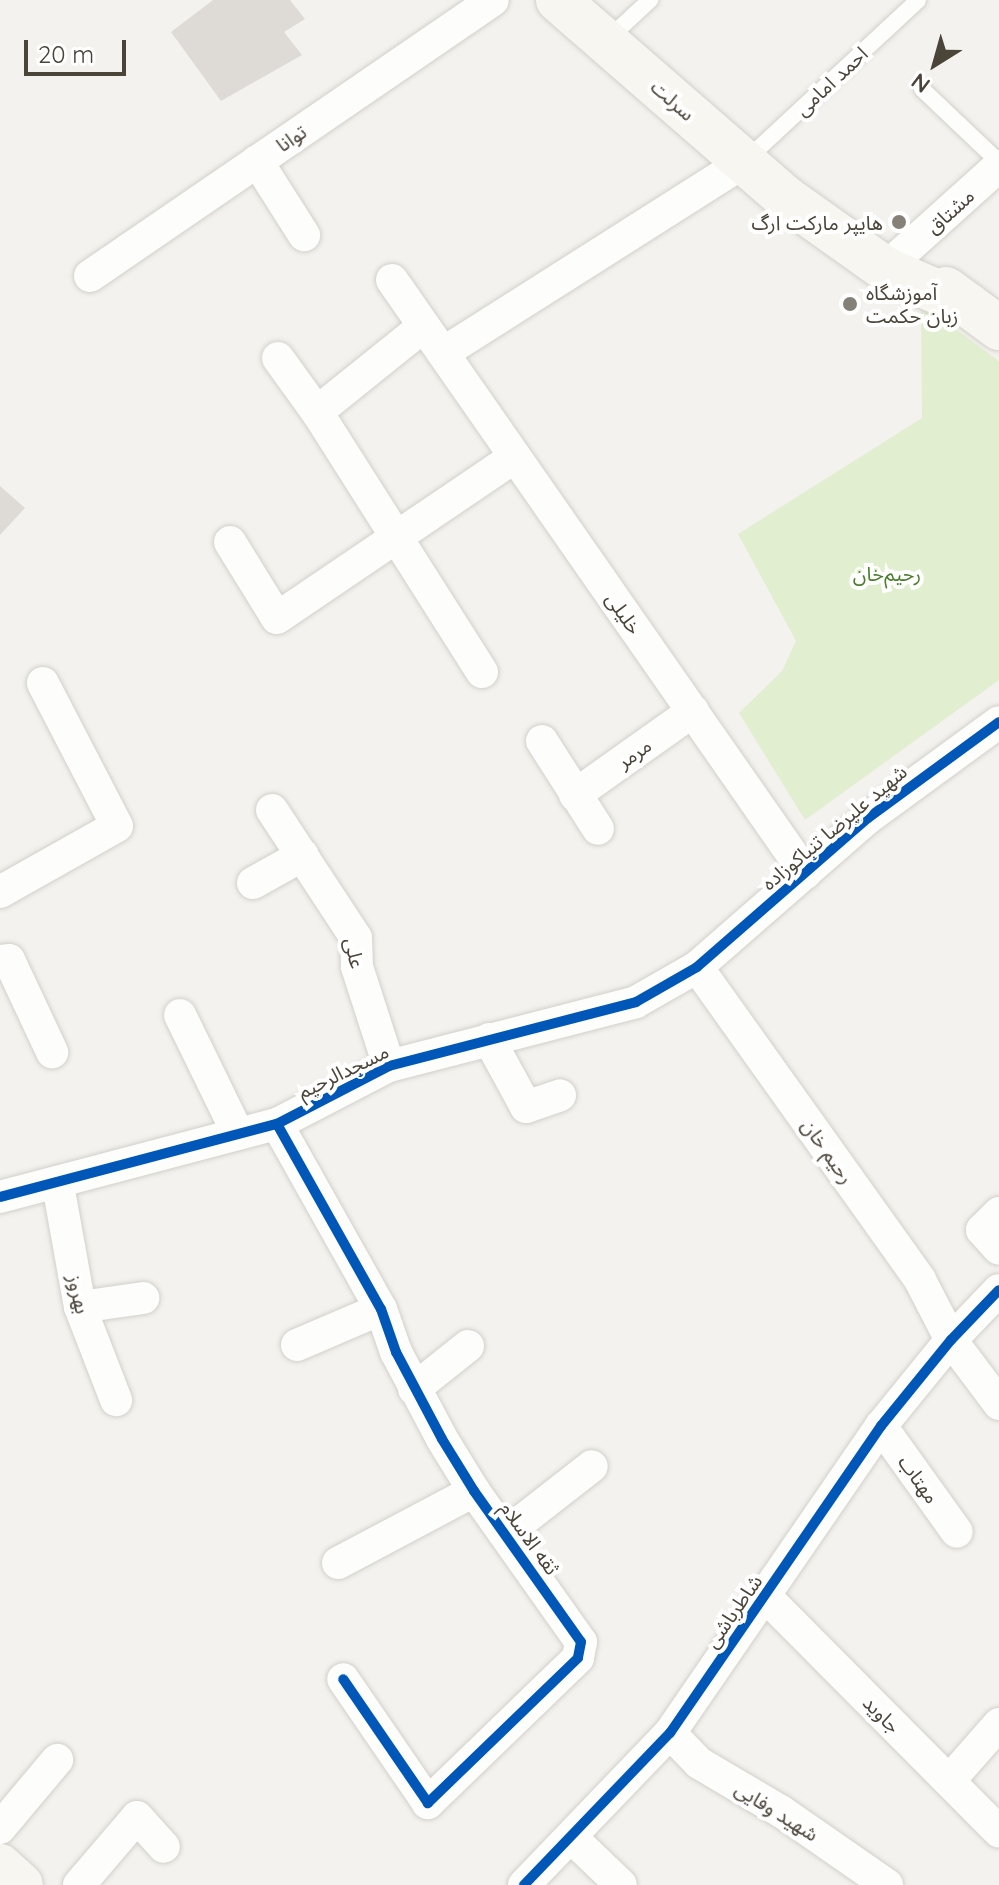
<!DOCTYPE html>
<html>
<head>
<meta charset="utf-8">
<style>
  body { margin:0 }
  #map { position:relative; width:999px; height:1885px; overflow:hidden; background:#f4f2ee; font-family:Quicksand,"Noto Sans Arabic",sans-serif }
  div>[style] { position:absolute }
  .green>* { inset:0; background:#e1eecf }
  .building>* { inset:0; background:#dedbd6 }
  .roads { filter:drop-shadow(0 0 2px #d2d0cb) drop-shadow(0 0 2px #d2d0cb) }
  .lane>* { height:16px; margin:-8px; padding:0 8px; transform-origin:8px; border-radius:8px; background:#fdfdfc }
  .street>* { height:32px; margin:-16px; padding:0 16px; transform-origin:16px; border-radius:16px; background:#fdfdfc }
  .secondary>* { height:44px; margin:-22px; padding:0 22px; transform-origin:22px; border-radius:22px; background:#f7f6f1 }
  .cycleway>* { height:10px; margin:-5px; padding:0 5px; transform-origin:5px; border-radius:5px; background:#0057b8 }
  .dots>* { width:22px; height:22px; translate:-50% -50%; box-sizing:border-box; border:4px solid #fff; border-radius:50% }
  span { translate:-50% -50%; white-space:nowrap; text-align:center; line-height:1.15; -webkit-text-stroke:8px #fff; paint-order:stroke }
  .street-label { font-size:20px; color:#4b4439 }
  .poi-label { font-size:20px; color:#4b4439 }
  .right { translate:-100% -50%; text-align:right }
  .left { translate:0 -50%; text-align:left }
  .park-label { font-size:20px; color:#4a7f2a }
  .north { position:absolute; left:895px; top:24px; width:80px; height:80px; -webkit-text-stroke:6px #fff; paint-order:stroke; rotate:217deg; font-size:22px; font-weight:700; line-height:32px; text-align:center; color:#4b4439 }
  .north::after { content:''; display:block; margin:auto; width:28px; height:36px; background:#4b4439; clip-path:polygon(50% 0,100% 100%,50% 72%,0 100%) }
  .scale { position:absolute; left:24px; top:40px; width:102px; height:36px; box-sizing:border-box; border:4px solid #4b4439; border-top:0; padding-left:10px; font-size:24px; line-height:28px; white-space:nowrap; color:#4b4439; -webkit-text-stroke:6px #fff; paint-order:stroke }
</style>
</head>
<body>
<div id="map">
  <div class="green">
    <i style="clip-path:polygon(921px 304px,999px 361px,999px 680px,805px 820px,739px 713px,782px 671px,796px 641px,738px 534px,922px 418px)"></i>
  </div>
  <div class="building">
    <i style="clip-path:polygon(213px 0,290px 0,305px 19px,284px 32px,302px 55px,221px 101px,171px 32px)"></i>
    <i style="clip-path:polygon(0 486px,25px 508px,0 535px)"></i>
  </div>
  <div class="roads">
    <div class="lane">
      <i style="left:607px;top:40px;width:59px;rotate:-42.9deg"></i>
      <i style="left:922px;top:89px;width:106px;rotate:43.5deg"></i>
      <i style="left:745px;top:161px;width:236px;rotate:-42.9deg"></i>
    </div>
    <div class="street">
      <i style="left:257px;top:161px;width:88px;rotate:57.6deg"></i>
      <i style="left:900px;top:255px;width:133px;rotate:-42deg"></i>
      <i style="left:90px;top:276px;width:488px;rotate:-34.4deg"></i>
      <i style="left:392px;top:280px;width:723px;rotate:55.14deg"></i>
      <i style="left:443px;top:353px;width:356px;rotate:-32.4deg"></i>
      <i style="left:278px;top:358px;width:67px;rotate:54.2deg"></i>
      <i style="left:317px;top:412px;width:308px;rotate:57.6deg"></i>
      <i style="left:317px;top:412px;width:137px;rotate:-38.8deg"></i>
      <i style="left:230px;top:542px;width:89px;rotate:58.3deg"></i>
      <i style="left:277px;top:618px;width:287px;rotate:-34.1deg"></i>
      <i style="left:542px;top:741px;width:104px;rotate:57.5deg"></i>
      <i style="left:575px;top:795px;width:145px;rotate:-35.4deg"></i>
      <i style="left:272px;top:810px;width:153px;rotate:56.7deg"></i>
      <i style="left:356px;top:938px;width:29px;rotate:88deg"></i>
      <i style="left:357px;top:967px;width:104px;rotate:72.1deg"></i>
      <i style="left:253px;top:883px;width:57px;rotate:-29.2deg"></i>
      <i style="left:0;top:892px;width:134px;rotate:-29.4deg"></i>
      <i style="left:117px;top:826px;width:161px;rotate:-117.4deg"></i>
      <i style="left:0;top:961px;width:9px;rotate:-6deg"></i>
      <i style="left:9px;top:960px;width:102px;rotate:64.9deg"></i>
      <i style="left:697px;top:967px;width:384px;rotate:54.5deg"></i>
      <i style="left:920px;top:1280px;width:68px;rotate:62.7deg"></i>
      <i style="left:951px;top:1340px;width:80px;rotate:53.1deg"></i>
      <i style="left:180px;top:1015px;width:132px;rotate:64deg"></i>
      <i style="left:489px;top:1039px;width:77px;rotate:61.4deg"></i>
      <i style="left:526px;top:1107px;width:36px;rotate:-19deg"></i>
      <i style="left:277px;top:1124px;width:212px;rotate:60.7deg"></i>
      <i style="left:381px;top:1309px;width:46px;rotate:70.8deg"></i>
      <i style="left:396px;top:1352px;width:98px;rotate:62.1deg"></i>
      <i style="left:442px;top:1439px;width:61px;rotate:58.4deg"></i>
      <i style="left:474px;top:1491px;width:185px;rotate:54.7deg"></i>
      <i style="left:581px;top:1642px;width:16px;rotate:101deg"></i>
      <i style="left:578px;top:1658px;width:209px;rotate:136deg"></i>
      <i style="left:428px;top:1803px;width:150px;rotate:-124.4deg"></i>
      <i style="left:58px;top:1185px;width:124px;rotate:79.8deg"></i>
      <i style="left:80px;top:1307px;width:100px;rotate:68.8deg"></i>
      <i style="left:0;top:1197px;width:286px;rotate:-14.8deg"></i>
      <i style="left:277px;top:1124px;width:126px;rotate:-27.4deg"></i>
      <i style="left:389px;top:1066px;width:255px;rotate:-14.5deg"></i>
      <i style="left:636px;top:1002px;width:70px;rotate:-29.8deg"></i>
      <i style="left:697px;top:967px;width:227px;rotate:-41.1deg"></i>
      <i style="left:868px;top:818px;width:162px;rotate:-36.2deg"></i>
      <i style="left:999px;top:1213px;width:24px;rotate:135deg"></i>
      <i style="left:982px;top:1230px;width:25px;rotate:48deg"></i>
      <i style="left:80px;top:1307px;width:64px;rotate:-8.1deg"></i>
      <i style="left:297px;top:1345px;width:91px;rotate:-23.2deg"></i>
      <i style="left:414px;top:1389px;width:69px;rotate:-38.5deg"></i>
      <i style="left:881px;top:1426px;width:130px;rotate:54.4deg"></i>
      <i style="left:505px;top:1534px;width:110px;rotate:-38deg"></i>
      <i style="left:338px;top:1563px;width:154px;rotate:-27.9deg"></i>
      <i style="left:765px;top:1596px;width:332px;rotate:45.2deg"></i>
      <i style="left:670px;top:1733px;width:42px;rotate:46deg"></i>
      <i style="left:699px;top:1763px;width:96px;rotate:30.6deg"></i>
      <i style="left:782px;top:1812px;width:128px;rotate:34.8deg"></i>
      <i style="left:949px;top:1781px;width:76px;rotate:-48.7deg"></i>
      <i style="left:0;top:1828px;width:89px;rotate:-50deg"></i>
      <i style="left:571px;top:1837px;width:69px;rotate:43.8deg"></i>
      <i style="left:79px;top:1885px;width:89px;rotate:-49.5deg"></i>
      <i style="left:137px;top:1817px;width:40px;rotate:48deg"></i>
      <i style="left:524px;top:1885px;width:211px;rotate:-46.2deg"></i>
      <i style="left:670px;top:1733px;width:373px;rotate:-55.5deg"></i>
      <i style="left:881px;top:1426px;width:111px;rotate:-50.9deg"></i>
      <i style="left:951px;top:1340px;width:69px;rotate:-46.2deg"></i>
    </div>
    <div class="secondary">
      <i style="left:558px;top:0;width:303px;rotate:41deg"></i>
      <i style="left:787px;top:199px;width:123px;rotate:35.4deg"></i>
      <i style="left:887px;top:270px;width:88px;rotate:23.4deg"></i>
      <i style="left:946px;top:289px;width:66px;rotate:36.3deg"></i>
      <i style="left:0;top:1866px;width:28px;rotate:42deg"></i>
    </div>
  </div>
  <div class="cycleway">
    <i style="left:277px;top:1124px;width:212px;rotate:60.7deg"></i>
    <i style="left:381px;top:1309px;width:46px;rotate:70.8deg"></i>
    <i style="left:396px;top:1352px;width:98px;rotate:62.1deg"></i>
    <i style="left:442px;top:1439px;width:61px;rotate:58.4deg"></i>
    <i style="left:474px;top:1491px;width:185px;rotate:54.7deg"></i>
    <i style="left:581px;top:1642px;width:16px;rotate:101deg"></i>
    <i style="left:578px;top:1658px;width:209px;rotate:136deg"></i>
    <i style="left:428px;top:1803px;width:150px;rotate:-124.4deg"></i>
    <i style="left:0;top:1197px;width:286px;rotate:-14.8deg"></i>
    <i style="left:277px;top:1124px;width:126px;rotate:-27.4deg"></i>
    <i style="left:389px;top:1066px;width:255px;rotate:-14.5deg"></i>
    <i style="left:636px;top:1002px;width:70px;rotate:-29.8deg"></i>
    <i style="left:697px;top:967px;width:227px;rotate:-41.1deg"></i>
    <i style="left:868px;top:818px;width:162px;rotate:-36.2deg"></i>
    <i style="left:524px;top:1885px;width:211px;rotate:-46.2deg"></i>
    <i style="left:670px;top:1733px;width:373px;rotate:-55.5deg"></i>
    <i style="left:881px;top:1426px;width:111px;rotate:-50.9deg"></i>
    <i style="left:951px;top:1340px;width:69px;rotate:-46.2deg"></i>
  </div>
  <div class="dots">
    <i style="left:899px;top:222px;background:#868178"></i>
    <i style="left:850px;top:304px;background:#868178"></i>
  </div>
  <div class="street-label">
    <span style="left:831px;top:81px;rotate:-43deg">احمد امامی</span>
    <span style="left:673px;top:100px;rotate:41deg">سرلت</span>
    <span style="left:291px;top:138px;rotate:-34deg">توانا</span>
    <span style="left:950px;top:211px;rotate:-42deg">مشتاق</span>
    <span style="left:624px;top:613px;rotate:55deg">خلیلی</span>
    <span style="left:634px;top:753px;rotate:-35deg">مرمر</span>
    <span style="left:834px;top:827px;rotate:-40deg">شهید علیرضا تنباکوزاده</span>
    <span style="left:355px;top:953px;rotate:78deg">علی</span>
    <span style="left:343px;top:1071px;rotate:-26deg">مسجدالرحیم</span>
    <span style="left:828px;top:1151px;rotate:55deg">رحیم خان</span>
    <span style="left:79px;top:1294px;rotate:77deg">بهروز</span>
    <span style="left:919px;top:1479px;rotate:54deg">مهتاب</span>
    <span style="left:530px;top:1538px;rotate:54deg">ثقه الاسلام</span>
    <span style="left:733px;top:1611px;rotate:-55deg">شاطرباشی</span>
    <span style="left:882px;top:1714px;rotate:45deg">جاوید</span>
    <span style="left:777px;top:1811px;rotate:32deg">شهید وفایی</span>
  </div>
  <div class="poi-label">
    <span class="right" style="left:883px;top:222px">هایپر مارکت ارگ</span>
    <span class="left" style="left:866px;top:304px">آموزشگاه<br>زبان حکمت</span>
  </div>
  <div class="park-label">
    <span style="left:887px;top:573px">رحیم‌خان</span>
  </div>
  <div class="north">N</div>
  <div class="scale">20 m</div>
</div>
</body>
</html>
